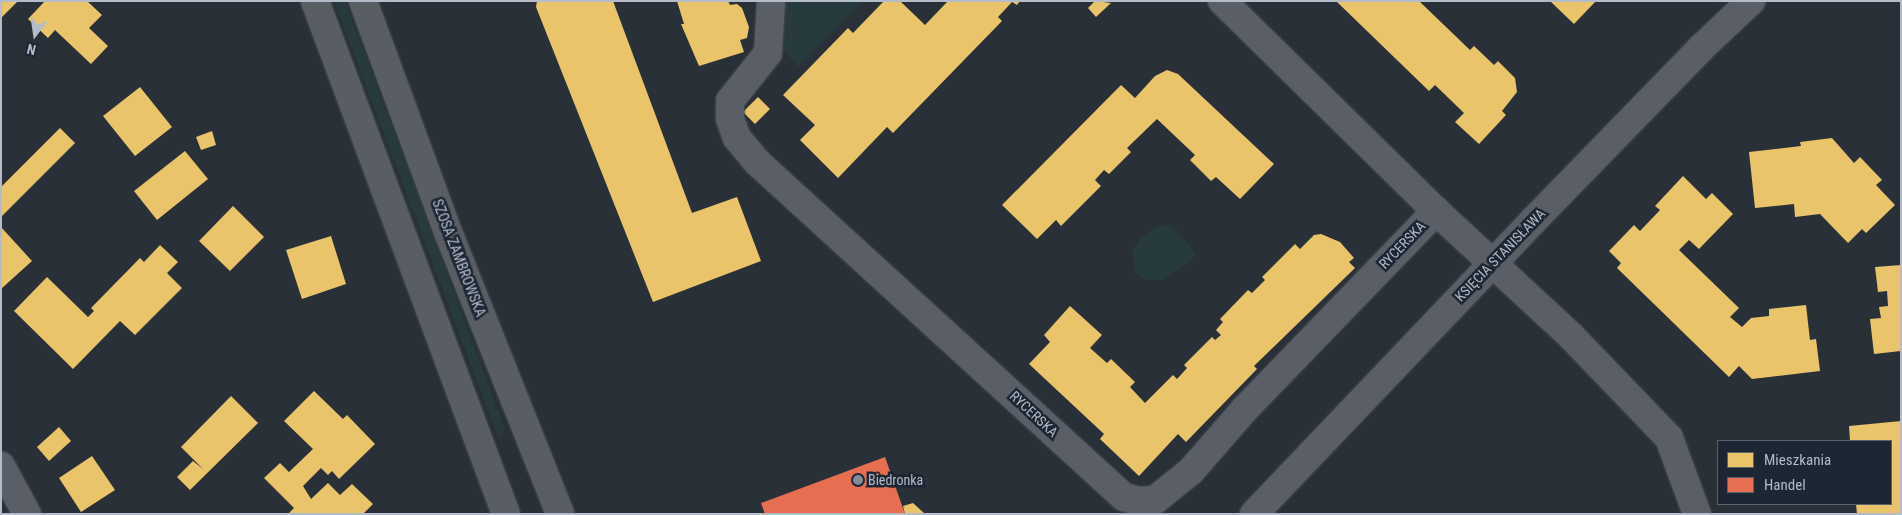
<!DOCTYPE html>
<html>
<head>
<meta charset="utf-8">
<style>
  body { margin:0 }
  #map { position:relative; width:1902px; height:515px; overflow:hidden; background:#2a3038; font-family:"Roboto Condensed",sans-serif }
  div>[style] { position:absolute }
  .green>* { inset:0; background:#273a3e }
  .homes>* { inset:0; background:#e9c46a }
  .shops>* { inset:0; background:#e76f51 }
  .roads { filter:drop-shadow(0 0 1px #484c53) drop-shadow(0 0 1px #484c53) }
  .minor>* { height:28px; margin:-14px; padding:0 14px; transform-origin:14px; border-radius:14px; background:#5a5e66 }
  .secondary>* { height:28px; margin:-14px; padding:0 14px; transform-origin:14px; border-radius:14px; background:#595d64 }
  .dots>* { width:14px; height:14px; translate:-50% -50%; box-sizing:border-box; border:2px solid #1d2633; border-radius:50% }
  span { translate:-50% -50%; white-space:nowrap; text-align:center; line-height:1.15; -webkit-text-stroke:5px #1d2633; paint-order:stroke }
  .street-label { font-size:14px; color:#b4bcc9 }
  .poi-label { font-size:14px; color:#b4bcc9 }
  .left { translate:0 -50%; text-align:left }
  .frame { position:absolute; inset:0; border:2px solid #b4bcc9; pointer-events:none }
  .legend { position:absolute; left:1717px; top:440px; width:175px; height:65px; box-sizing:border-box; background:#1d2633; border:1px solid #59626f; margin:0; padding:6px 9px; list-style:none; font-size:15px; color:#b4bcc9 }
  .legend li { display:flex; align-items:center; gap:10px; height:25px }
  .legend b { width:25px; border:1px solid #59626f }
  .north { position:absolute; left:10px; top:10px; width:50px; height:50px; -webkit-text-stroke:4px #1d2633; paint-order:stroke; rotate:194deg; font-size:14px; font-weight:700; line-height:20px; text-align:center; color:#b4bcc9 }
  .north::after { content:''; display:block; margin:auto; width:18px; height:22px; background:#b4bcc9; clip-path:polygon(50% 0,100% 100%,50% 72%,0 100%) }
</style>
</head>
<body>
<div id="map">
  <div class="green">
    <i style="clip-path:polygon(334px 1px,345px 1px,505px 430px,499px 439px)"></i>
    <i style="clip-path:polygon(785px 1px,864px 1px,798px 67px,784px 50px)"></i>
    <i style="clip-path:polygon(1170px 224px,1196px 253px,1193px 259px,1163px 280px,1145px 280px,1136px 274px,1132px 253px,1140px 239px,1155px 228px)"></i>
  </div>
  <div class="homes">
    <i style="clip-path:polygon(1px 1px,18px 1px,1px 18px)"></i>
    <i style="clip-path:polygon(45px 1px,87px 1px,102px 15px,89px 28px,108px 46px,91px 64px,55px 30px,48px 38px,28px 19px)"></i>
    <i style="clip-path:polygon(537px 1px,613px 1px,692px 213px,737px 197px,761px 261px,653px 302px,536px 7px)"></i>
    <i style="clip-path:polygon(677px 1px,728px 1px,730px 5px,737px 4px,742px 8px,749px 27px,747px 38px,740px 40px,744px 52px,699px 66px,681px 24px,684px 24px)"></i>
    <i style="clip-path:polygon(884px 1px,900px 1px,925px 25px,948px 1px,1020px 1px,1017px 5px,1012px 2px,998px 17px,1002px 21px,893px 133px,887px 127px,838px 178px,800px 140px,815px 125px,783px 95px,848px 28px,853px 33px)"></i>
    <i style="clip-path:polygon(1095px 1px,1111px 3px,1096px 17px,1088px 8px)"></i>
    <i style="clip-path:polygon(1336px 1px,1419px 1px,1470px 50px,1474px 46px,1494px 65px,1498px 61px,1515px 78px,1517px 92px,1502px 111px,1506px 115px,1479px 144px,1455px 122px,1464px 113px,1435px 85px,1429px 91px)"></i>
    <i style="clip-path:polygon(1550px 1px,1596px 1px,1574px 24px)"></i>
    <i style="clip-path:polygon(1167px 70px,1178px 74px,1274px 164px,1240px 199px,1216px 177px,1211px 181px,1190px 160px,1195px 155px,1157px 119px,1127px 148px,1131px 152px,1109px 174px,1104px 170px,1095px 180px,1101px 186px,1061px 226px,1056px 220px,1037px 239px,1002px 205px,1121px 85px,1135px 98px,1155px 76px)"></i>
    <i style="clip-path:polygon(140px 87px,172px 127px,135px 156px,103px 116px)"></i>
    <i style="clip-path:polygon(758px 97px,770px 109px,755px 124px,743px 112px)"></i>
    <i style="clip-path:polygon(60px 128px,75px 143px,2px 216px,1px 187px)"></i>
    <i style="clip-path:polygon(212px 131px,216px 145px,201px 150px,196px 137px)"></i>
    <i style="clip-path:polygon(1832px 138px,1854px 163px,1860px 157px,1882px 180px,1876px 185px,1895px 205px,1866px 233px,1862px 229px,1848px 243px,1820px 214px,1795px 217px,1794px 204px,1755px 208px,1749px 152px,1801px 146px,1800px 142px)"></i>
    <i style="clip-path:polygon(185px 151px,208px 179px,157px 220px,134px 191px)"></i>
    <i style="clip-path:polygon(1683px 176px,1706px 199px,1712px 193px,1733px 214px,1699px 249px,1689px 240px,1679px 250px,1739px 308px,1730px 317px,1742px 327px,1751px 318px,1769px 316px,1769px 309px,1806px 305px,1810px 340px,1816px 339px,1820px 371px,1752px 379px,1739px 366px,1729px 377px,1617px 268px,1621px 263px,1609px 251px,1634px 225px,1640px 231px,1660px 210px,1655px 206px)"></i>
    <i style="clip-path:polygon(233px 206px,264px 237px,230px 271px,199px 241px)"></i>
    <i style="clip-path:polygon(1px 227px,32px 261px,1px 289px)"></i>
    <i style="clip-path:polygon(1321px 234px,1340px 242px,1354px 258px,1349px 262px,1355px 268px,1254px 366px,1257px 369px,1186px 442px,1178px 434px,1139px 476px,1100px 439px,1104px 434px,1029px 364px,1050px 342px,1044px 335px,1070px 306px,1102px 335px,1090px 348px,1107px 363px,1111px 359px,1135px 382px,1130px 387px,1145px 403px,1173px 375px,1177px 379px,1187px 368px,1184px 365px,1212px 337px,1215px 340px,1221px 335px,1216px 330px,1223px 322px,1220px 319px,1248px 290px,1252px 293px,1265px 280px,1262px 277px,1295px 244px,1300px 249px,1314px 235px)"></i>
    <i style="clip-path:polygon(331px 236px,346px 284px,302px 299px,286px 250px)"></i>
    <i style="clip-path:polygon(160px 245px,178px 262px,167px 273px,182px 288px,135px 335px,120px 321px,73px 369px,14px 311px,47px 277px,88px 317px,94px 311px,91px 308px,140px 258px,144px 262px)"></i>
    <i style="clip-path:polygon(1901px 265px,1901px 351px,1874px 354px,1870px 319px,1881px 318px,1879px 307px,1888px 306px,1887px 291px,1878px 292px,1875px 267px)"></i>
    <i style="clip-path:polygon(314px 391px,343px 419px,347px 415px,375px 444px,339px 479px,332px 471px,328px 475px,321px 468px,303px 486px,311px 499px,328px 483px,340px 495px,352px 484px,373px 504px,363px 514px,288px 514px,294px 508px,264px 478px,280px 463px,289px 472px,313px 449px,284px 421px)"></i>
    <i style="clip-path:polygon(231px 396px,258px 423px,190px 490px,177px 477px,193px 461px,203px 469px,181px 447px)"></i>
    <i style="clip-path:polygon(1901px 421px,1901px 514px,1857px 514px,1856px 504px,1891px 504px,1891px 441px,1850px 441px,1849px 426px)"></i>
    <i style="clip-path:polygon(59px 427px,71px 441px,49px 461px,37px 447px)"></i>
    <i style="clip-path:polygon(92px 456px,115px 490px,81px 512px,59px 478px)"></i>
    <i style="clip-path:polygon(913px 503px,925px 514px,905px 514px,903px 506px)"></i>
  </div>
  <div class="shops">
    <i style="clip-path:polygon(885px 457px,905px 514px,765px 514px,761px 503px)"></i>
  </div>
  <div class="roads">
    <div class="minor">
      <i style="left:771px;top:1px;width:52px;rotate:93.3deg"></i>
      <i style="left:768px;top:53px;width:61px;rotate:128.4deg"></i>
      <i style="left:730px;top:101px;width:18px;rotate:90deg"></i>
      <i style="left:730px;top:119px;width:20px;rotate:70deg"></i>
      <i style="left:737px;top:138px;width:31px;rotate:50deg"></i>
      <i style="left:757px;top:162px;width:497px;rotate:42.4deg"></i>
      <i style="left:1124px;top:497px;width:16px;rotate:15deg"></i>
      <i style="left:1139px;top:501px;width:16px;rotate:-4deg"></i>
      <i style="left:1155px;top:500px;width:46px;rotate:-38.9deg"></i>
      <i style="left:1191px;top:471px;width:81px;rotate:-49deg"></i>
      <i style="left:1244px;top:410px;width:277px;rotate:-46deg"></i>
      <i style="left:1436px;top:211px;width:300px;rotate:-135.5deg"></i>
      <i style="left:1436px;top:211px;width:183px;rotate:42.8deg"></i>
      <i style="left:1570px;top:335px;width:143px;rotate:46.1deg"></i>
      <i style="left:1669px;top:438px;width:81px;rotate:69.8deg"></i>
      <i style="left:1px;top:466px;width:55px;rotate:61.6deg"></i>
      <i style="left:1254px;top:514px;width:405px;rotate:-46.4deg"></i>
      <i style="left:1533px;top:221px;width:241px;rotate:-45.8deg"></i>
      <i style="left:1701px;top:48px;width:69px;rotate:-43.2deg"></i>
    </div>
    <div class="secondary">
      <i style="left:315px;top:1px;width:547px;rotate:69.58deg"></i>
      <i style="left:363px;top:1px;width:252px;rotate:69.8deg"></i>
      <i style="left:450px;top:237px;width:298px;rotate:68.3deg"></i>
    </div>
  </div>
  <div class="dots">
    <i style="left:858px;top:480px;background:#848b96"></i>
  </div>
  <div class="street-label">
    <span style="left:1402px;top:245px;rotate:-46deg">RYCERSKA</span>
    <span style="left:1500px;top:255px;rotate:-46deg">KSIĘCIA STANISŁAWA</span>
    <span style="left:459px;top:258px;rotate:69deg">SZOSA ZAMBROWSKA</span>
    <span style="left:1034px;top:414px;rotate:43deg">RYCERSKA</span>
  </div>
  <div class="poi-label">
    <span class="left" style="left:868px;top:480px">Biedronka</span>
  </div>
  <div class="frame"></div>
  <ul class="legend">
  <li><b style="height:14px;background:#e9c46a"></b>Mieszkania</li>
  <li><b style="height:14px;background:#e76f51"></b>Handel</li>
  </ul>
  <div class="north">N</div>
</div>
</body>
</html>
